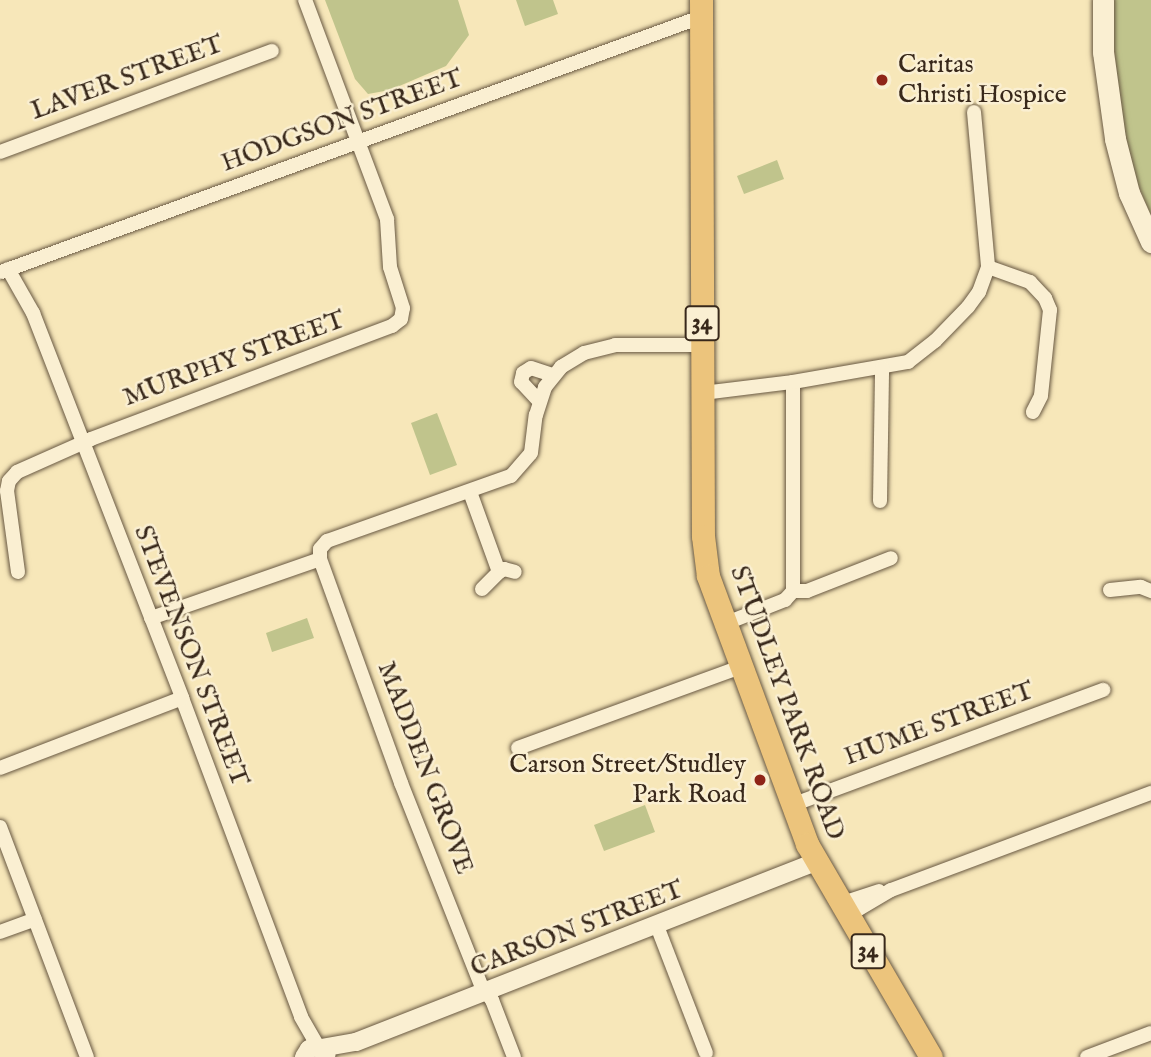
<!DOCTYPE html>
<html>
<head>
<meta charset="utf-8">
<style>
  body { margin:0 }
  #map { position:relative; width:1151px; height:1057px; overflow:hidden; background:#f7e7b9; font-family:"IM FELL English",serif }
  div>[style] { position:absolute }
  .green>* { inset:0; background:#c0c48c }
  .roads { filter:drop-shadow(0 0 2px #685842) drop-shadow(0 0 2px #685842) }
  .minor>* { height:14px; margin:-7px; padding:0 7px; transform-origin:7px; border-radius:7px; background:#faefd2 }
  .tertiary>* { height:18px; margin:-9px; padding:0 9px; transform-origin:9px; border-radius:9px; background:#faefd2 }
  .secondary>* { height:21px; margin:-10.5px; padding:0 10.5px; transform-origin:10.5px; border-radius:10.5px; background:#faefd2 }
  .primary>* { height:23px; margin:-11.5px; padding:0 11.5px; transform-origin:11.5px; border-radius:11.5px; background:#ecc47c }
  .dots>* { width:19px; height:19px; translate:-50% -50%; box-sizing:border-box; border:4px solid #faefd2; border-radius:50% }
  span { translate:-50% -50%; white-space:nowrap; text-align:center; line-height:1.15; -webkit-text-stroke:5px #faefd2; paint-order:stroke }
  .shield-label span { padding:2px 5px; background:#faefd2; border:2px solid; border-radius:5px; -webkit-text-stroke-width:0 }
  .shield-label { font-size:24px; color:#38281a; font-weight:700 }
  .poi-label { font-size:26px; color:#38281a }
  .left { translate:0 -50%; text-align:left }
  .right { translate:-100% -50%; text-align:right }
  .street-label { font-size:26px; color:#38281a }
</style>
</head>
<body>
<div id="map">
  <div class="green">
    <i style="clip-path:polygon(325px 0,458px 0,469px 35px,446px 66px,390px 90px,368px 94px,355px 79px)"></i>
    <i style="clip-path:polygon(516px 0,553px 0,558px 14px,525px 26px)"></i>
    <i style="clip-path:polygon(1114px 0,1151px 0,1151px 215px,1135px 178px,1122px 119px,1114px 47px)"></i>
    <i style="clip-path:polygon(777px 160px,784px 179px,744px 194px,737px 176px)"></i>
    <i style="clip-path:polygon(437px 413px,457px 465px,430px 475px,411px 423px)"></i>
    <i style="clip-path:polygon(307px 618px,314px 638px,272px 652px,266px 633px)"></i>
    <i style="clip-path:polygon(645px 805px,655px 832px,604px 851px,594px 825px)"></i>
  </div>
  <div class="roads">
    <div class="minor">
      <i style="left:974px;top:112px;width:156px;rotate:84.8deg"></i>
      <i style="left:0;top:152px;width:290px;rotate:-20.4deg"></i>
      <i style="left:8px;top:269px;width:51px;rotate:60.4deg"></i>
      <i style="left:33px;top:313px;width:413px;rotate:68.8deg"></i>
      <i style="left:182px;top:698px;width:340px;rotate:69.5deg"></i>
      <i style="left:301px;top:1017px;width:34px;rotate:60deg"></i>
      <i style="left:1px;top:272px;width:745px;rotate:-20.02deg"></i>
      <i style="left:793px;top:382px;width:209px;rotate:90deg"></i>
      <i style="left:703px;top:393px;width:91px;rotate:-7deg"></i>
      <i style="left:793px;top:382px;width:117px;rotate:-9.9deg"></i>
      <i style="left:908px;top:362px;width:34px;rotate:-38deg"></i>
      <i style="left:935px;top:341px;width:47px;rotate:-45.9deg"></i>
      <i style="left:968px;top:307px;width:19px;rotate:-54deg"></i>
      <i style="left:979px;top:292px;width:27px;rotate:-70deg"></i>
      <i style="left:988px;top:267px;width:45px;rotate:19.7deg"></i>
      <i style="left:1030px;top:282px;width:22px;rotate:47deg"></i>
      <i style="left:1045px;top:298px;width:13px;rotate:67deg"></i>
      <i style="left:1050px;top:310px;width:86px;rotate:96deg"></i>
      <i style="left:1041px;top:396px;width:18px;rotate:117deg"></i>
      <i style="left:539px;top:401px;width:26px;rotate:-133deg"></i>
      <i style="left:521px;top:382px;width:9px;rotate:-77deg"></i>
      <i style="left:523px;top:373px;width:9px;rotate:-32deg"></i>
      <i style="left:531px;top:368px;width:23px;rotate:18deg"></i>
      <i style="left:470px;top:492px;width:85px;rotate:70.1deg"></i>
      <i style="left:880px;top:501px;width:133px;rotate:-89.1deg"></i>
      <i style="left:320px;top:559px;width:238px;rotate:70.1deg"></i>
      <i style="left:401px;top:783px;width:217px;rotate:68.4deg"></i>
      <i style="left:481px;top:985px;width:19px;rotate:54deg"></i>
      <i style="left:492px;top:1000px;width:61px;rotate:68.9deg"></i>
      <i style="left:18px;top:572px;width:82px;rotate:-97.7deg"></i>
      <i style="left:7px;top:491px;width:10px;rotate:-79deg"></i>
      <i style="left:9px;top:481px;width:12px;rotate:-48deg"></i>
      <i style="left:17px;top:472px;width:81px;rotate:-24deg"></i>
      <i style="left:91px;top:439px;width:322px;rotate:-20.6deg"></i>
      <i style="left:392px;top:326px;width:11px;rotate:-38deg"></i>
      <i style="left:401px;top:319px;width:11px;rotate:-80deg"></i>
      <i style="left:403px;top:308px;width:43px;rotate:-107.6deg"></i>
      <i style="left:390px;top:267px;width:48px;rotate:-93.6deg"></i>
      <i style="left:387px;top:219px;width:234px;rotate:-110.5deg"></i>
      <i style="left:482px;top:589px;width:24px;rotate:-45deg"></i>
      <i style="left:499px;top:572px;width:6px;rotate:-31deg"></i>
      <i style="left:504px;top:569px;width:11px;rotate:15deg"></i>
      <i style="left:1110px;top:590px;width:31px;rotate:-6deg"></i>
      <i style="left:1141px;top:587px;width:11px;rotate:22deg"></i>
      <i style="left:151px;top:618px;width:179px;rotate:-19.2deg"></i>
      <i style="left:320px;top:559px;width:10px;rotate:-90deg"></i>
      <i style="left:320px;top:549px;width:11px;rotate:-49deg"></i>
      <i style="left:327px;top:541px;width:195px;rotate:-19.5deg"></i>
      <i style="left:511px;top:476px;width:30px;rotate:-49deg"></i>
      <i style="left:531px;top:453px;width:38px;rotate:-83deg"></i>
      <i style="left:536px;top:415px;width:29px;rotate:-72deg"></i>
      <i style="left:545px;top:387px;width:26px;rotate:-51deg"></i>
      <i style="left:561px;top:367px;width:27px;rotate:-31deg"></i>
      <i style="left:584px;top:353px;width:32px;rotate:-14deg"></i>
      <i style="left:615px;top:345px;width:87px"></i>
      <i style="left:724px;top:624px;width:66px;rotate:-21.5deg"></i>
      <i style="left:785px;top:600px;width:12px;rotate:-48deg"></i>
      <i style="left:793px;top:591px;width:14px"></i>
      <i style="left:807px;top:591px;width:90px;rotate:-21.4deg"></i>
      <i style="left:518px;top:748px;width:236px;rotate:-20deg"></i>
      <i style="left:0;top:768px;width:195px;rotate:-21deg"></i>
      <i style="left:792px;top:805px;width:332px;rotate:-20.3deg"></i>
      <i style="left:0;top:827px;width:246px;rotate:69.3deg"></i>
      <i style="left:840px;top:904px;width:41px;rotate:-18.4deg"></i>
      <i style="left:847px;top:916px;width:51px;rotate:-30.6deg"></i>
      <i style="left:891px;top:890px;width:278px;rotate:-20.5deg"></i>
      <i style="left:657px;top:926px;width:136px;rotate:68.9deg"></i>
      <i style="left:0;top:932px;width:37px;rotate:-20deg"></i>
      <i style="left:1087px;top:1057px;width:68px;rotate:-20.6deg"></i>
    </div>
    <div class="tertiary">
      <i style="left:321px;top:1048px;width:36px;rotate:-10deg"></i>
      <i style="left:356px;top:1042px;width:494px;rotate:-21.4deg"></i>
      <i style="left:304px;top:1057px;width:9px;rotate:-58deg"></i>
      <i style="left:309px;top:1049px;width:7px;rotate:-27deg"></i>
      <i style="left:315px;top:1046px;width:14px;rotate:34deg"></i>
    </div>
    <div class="secondary">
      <i style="left:1103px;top:0;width:52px;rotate:90deg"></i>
      <i style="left:1103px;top:52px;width:88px;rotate:82.1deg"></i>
      <i style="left:1115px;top:139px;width:56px;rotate:75.5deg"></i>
      <i style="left:1129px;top:193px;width:54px;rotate:65.8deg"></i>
    </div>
    <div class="primary">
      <i style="left:701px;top:0;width:536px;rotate:89.79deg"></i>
      <i style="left:703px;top:536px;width:40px;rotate:82.9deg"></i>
      <i style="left:708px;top:576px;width:286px;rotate:69.7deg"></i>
      <i style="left:807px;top:844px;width:246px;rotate:59.8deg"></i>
    </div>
  </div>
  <div class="dots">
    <i style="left:882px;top:80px;background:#8f2418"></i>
    <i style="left:760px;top:780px;background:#8f2418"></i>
  </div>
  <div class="shield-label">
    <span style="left:702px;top:323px">34</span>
    <span style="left:868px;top:951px">34</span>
  </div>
  <div class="poi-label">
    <span class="left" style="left:898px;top:80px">Caritas<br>Christi Hospice</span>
    <span class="right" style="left:746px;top:780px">Carson Street/Studley<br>Park Road</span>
  </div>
  <div class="street-label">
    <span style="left:127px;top:78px;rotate:-20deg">LAVER STREET</span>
    <span style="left:342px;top:121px;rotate:-20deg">HODGSON STREET</span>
    <span style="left:234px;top:359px;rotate:-20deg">MURPHY STREET</span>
    <span style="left:191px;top:656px;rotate:69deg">STEVENSON STREET</span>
    <span style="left:787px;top:703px;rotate:70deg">STUDLEY PARK ROAD</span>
    <span style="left:939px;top:724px;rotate:-20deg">HUME STREET</span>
    <span style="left:425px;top:768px;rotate:69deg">MADDEN GROVE</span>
    <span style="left:577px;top:929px;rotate:-21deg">CARSON STREET</span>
  </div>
</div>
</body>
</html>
